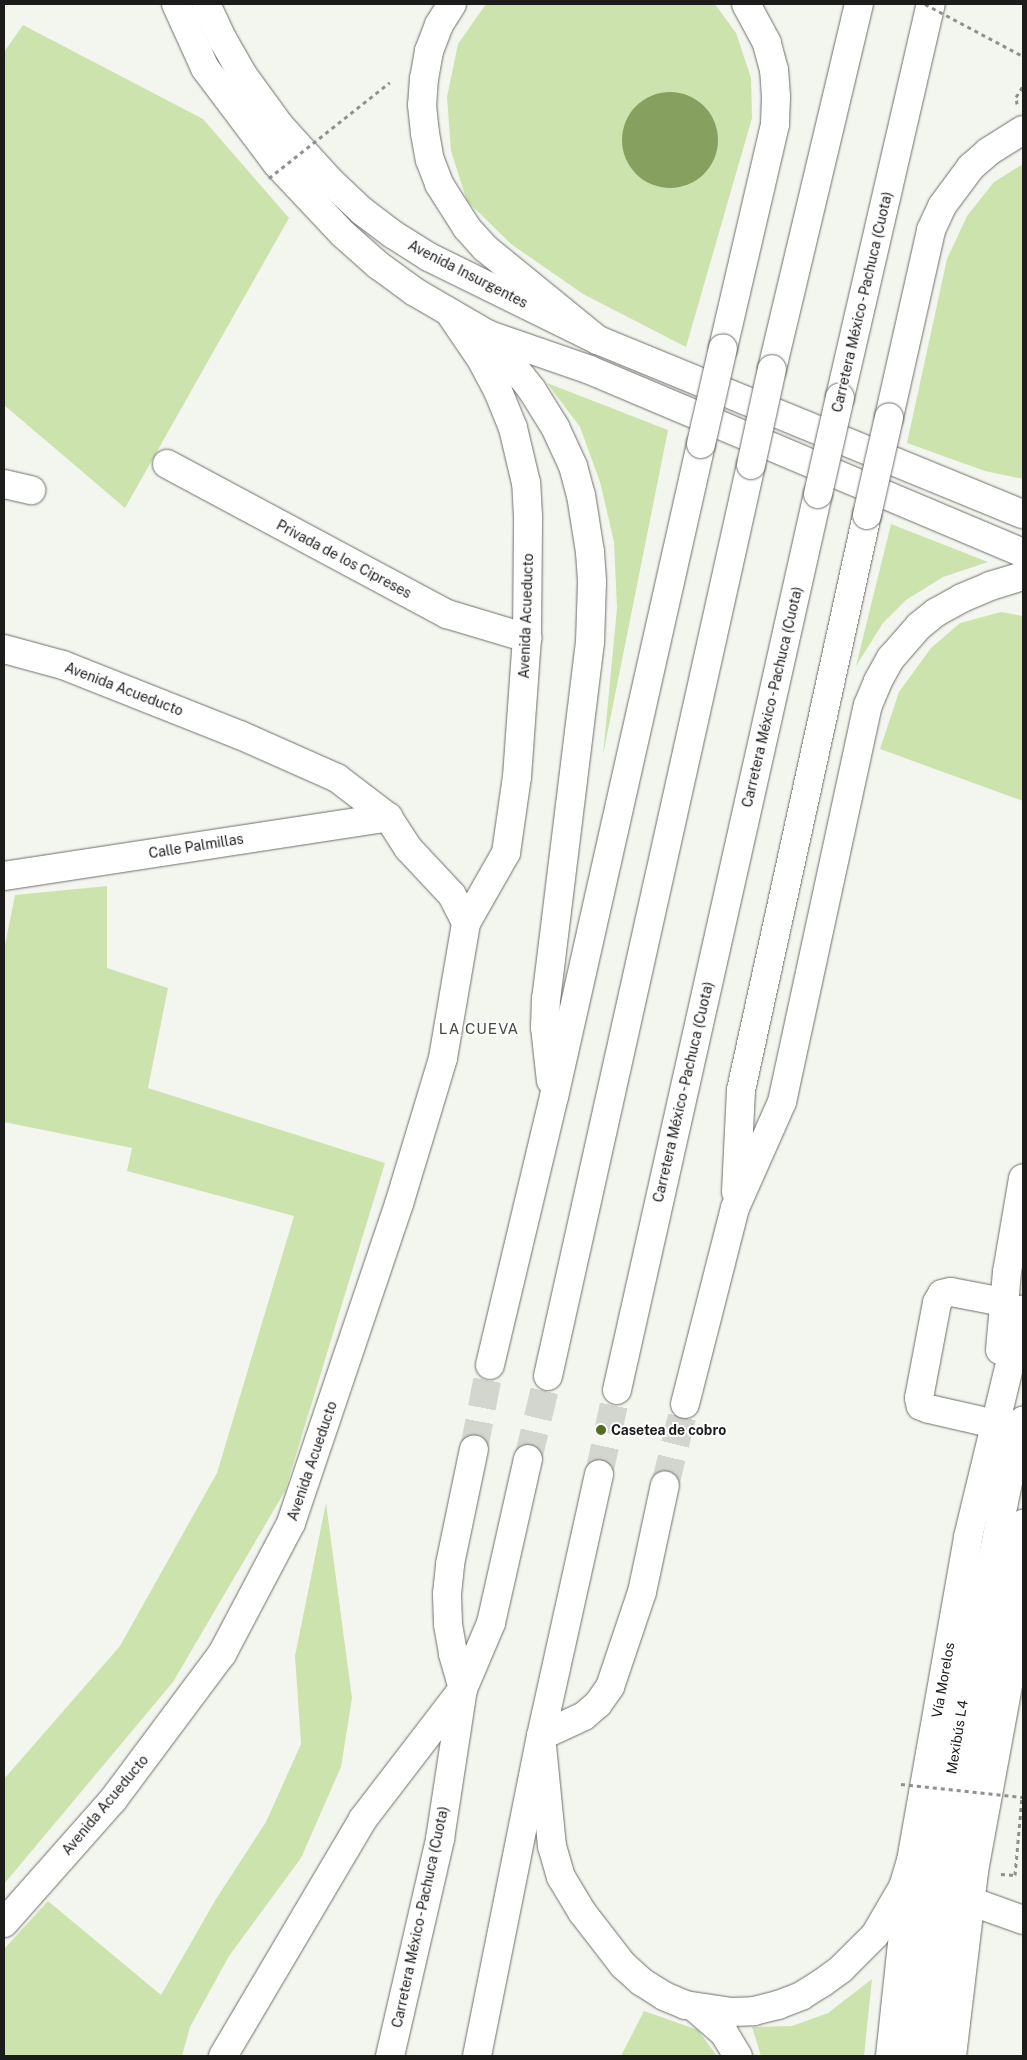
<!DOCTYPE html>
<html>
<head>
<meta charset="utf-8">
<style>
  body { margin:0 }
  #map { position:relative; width:1027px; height:2060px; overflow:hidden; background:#f3f6ef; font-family:"Public Sans",sans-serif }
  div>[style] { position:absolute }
  .green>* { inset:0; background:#cce3ae }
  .water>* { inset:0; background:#86a05f }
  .round { border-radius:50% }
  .highway-tunnel>* { height:28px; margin-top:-14px; transform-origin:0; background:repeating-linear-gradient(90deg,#d3d5cf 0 28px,transparent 0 42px) }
  .path>* { height:3px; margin-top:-1.5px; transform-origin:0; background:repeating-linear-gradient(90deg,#8e908b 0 4px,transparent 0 8px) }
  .roads { filter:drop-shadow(0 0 1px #6d6f6a) drop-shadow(0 0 1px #6d6f6a) }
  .minor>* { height:28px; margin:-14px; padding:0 14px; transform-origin:14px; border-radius:14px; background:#fff }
  .major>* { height:28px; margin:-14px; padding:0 14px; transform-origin:14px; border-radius:14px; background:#fff }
  .highway>* { height:28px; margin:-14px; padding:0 14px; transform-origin:14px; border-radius:14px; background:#fff }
  .path-bridge>* { height:3px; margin-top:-1.5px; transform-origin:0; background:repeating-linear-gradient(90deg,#8e908b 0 4px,transparent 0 8px) }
  .bridges { filter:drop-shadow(0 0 1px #6d6f6a) drop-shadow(0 0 1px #6d6f6a) }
  .highway-bridge>* { height:28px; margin:-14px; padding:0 14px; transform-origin:14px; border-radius:14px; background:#fff }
  .dots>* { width:14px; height:14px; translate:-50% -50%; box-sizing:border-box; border:2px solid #fff; border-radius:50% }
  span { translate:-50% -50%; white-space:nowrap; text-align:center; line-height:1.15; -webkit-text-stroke:4px #fff; paint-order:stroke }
  .street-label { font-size:14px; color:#1c1d1b }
  .poi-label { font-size:14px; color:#1c1d1b; font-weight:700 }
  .left { translate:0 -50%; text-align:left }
  .neighbourhood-label { font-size:15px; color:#464943; letter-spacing:1px }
  .frame { position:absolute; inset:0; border:5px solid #1c1d1b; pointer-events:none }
</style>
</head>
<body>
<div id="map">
  <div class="green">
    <i style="clip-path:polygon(486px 4px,715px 4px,736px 33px,751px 78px,752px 118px,686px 347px,583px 294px,511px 244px,467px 201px,451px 151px,447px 97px,458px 44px)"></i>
    <i style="clip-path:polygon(23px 25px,203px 119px,289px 218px,125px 508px,4px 405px,4px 52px)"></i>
    <i style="clip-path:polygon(1023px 164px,1023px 479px,985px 471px,907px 443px,947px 259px,967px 216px,994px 182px)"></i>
    <i style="clip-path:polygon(547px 383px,668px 430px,603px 755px,617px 608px,614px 542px,600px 482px,580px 427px)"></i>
    <i style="clip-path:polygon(891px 524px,988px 562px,943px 577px,906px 600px,883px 623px,856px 666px)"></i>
    <i style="clip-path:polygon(1001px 612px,1023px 616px,1023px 801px,880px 749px,899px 692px,931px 648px,960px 623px)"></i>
    <i style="clip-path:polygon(107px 886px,107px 968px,168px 988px,148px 1088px,385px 1163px,285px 1491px,173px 1682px,4px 1884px,4px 1779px,120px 1646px,217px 1473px,294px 1216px,127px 1171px,132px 1148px,4px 1122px,4px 950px,15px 895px)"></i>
    <i style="clip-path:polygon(326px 1503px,352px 1698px,341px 1767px,301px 1858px,229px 1956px,190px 2027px,182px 2056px,4px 2056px,4px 1949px,48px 1901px,161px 1995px,216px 1899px,266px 1822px,301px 1744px,295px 1656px)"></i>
    <i style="clip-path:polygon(872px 1979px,864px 2056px,761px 2056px,752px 2027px,792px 2026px,828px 2013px)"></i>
    <i style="clip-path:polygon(644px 2011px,698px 2030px,717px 2056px,621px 2056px)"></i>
  </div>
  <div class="water">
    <i class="round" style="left:622px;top:92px;width:96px;height:96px"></i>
  </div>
  <div class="highway-tunnel">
    <i style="left:474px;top:1449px;width:86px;rotate:-79.2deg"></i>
    <i style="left:528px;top:1459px;width:85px;rotate:-76.5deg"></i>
    <i style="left:599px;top:1474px;width:86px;rotate:-77.9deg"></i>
    <i style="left:665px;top:1485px;width:83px;rotate:-76.1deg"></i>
  </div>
  <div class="path">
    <i style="left:1017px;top:104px;width:7px;rotate:-98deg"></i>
    <i style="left:1016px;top:97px;width:13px;rotate:-58deg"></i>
    <i style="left:1001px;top:1874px;width:14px;rotate:4deg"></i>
    <i style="left:1015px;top:1875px;width:78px;rotate:-84.9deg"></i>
  </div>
  <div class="roads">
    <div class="minor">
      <i style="left:167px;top:464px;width:318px;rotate:28.2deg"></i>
      <i style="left:447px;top:614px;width:84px;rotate:16.7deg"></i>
      <i style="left:4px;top:484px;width:28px;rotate:13deg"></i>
      <i style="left:4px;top:649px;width:61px;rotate:15.2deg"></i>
      <i style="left:63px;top:665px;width:190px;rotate:21.6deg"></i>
      <i style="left:240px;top:735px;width:106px;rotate:23.9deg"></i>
      <i style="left:337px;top:778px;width:64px;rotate:37.4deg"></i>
      <i style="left:388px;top:817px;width:37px;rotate:57deg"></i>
      <i style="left:408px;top:848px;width:64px;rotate:46.9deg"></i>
      <i style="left:452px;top:895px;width:31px;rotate:63deg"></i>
      <i style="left:4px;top:876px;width:389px;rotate:-8.7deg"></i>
      <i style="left:995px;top:1424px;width:68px;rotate:-167.2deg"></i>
      <i style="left:929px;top:1409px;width:9px;rotate:-159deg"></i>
      <i style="left:921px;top:1406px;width:8px;rotate:-104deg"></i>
      <i style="left:919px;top:1398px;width:97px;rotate:-79.3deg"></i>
      <i style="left:937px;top:1303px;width:10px;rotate:-61deg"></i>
      <i style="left:942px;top:1294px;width:9px;rotate:-13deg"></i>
      <i style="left:951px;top:1292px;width:53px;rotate:10.9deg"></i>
      <i style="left:970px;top:1901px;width:56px;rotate:19.7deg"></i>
      <i style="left:4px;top:1923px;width:164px;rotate:-48.5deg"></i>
      <i style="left:113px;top:1800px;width:182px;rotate:-53.3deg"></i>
      <i style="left:222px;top:1654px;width:148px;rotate:-62.2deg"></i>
      <i style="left:291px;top:1523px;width:337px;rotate:-71.3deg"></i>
      <i style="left:399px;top:1204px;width:152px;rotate:-73.2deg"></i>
      <i style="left:443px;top:1058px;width:137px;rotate:-80.3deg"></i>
      <i style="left:466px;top:923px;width:81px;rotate:-60.3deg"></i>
      <i style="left:506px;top:853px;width:77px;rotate:-81.8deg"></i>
      <i style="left:517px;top:777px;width:139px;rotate:-85.9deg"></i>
      <i style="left:527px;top:638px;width:121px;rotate:-89.5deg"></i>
      <i style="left:528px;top:517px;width:34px;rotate:-93deg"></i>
      <i style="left:526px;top:483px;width:57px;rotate:-103.3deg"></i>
      <i style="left:513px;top:428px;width:40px;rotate:-112deg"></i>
      <i style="left:498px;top:391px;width:40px;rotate:-118deg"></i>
      <i style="left:479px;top:356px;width:50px;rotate:-124.3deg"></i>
      <i style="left:912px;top:2056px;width:157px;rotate:-83.1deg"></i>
      <i style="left:931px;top:1900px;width:203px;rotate:-80.9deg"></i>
      <i style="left:963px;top:1700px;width:232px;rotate:-78.3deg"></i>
      <i style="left:1010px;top:1473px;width:54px;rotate:-76deg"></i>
      <i style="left:934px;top:2056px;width:180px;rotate:-83.3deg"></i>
      <i style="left:955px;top:1877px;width:241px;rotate:-79.7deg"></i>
      <i style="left:998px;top:1640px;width:119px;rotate:-77.8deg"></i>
    </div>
    <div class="major">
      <i style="left:176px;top:4px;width:70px;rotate:65.6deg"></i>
      <i style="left:205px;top:68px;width:120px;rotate:53.1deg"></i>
      <i style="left:277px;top:164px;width:96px;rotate:46.7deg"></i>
      <i style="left:343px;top:234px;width:47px;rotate:41.5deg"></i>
      <i style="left:378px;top:265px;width:46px;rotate:36.1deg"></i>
      <i style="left:415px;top:292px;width:86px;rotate:30.2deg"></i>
      <i style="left:489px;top:335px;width:107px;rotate:19.1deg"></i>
      <i style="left:590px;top:370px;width:470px;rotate:22.9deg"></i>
      <i style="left:206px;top:4px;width:40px;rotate:65deg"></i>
      <i style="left:223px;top:40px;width:40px;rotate:60.3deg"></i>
      <i style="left:243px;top:75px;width:63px;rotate:54deg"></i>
      <i style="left:280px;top:126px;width:74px;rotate:47.7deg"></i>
      <i style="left:330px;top:181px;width:44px;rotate:43.2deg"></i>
      <i style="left:362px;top:211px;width:40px;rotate:37deg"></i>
      <i style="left:394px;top:235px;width:41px;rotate:32.2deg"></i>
      <i style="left:429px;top:257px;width:188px;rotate:26.2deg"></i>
      <i style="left:598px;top:340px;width:459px;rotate:22.3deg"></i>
      <i style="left:1000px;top:1350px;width:78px;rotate:-84.9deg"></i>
      <i style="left:1007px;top:1272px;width:95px;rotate:-80.3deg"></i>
      <i style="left:890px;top:2056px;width:196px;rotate:-83.9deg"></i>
      <i style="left:911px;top:1861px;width:329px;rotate:-80deg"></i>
      <i style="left:968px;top:1537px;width:234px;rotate:-76.4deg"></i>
      <i style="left:952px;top:2056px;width:186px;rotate:-83.2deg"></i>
      <i style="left:974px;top:1871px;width:270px;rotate:-79.6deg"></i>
    </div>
    <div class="highway">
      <i style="left:452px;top:4px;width:25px;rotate:122deg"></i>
      <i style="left:439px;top:25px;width:28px;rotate:111deg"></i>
      <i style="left:429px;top:51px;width:27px;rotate:100deg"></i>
      <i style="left:424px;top:78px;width:27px;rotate:94deg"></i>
      <i style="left:422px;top:105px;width:28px;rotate:84deg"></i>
      <i style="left:425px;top:133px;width:27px;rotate:80deg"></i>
      <i style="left:430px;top:160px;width:26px;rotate:69deg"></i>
      <i style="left:439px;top:184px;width:52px;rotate:57.5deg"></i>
      <i style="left:467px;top:228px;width:27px;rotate:48deg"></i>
      <i style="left:485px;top:248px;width:146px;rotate:39.2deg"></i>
      <i style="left:489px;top:335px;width:70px;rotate:52deg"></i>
      <i style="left:532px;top:390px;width:44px;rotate:58.1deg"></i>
      <i style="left:555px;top:427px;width:43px;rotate:65.2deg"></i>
      <i style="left:573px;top:466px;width:30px;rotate:75deg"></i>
      <i style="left:581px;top:495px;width:58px;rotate:81deg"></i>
      <i style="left:590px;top:552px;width:30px;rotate:86deg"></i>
      <i style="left:592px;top:582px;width:60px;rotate:91.9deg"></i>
      <i style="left:590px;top:642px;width:359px;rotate:97deg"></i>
      <i style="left:546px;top:998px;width:29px;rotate:92deg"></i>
      <i style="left:545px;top:1027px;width:54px;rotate:83.7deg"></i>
      <i style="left:723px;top:348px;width:230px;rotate:-76.9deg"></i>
      <i style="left:775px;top:124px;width:27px;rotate:-88deg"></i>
      <i style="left:776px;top:97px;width:27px;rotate:-94deg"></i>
      <i style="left:774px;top:70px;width:28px;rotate:-105deg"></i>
      <i style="left:767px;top:43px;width:44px;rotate:-118.3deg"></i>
      <i style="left:772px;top:369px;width:375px;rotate:-76.6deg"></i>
      <i style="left:840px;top:397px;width:403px;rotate:-77deg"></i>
      <i style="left:889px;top:417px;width:192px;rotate:-77.3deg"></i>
      <i style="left:931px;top:230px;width:26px;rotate:-65deg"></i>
      <i style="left:942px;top:206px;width:49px;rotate:-53.4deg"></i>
      <i style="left:971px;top:167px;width:23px;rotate:-41deg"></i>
      <i style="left:988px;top:152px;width:41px;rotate:-32.2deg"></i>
      <i style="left:736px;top:1192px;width:102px;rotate:-87.2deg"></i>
      <i style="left:741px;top:1090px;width:589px;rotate:-77.64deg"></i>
      <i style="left:490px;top:1365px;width:276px;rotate:-76.6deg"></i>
      <i style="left:554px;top:1097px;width:669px;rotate:-77.31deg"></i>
      <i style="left:548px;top:1376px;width:933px;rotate:-77.44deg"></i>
      <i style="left:617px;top:1390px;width:918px;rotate:-77.36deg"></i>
      <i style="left:685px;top:1404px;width:202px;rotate:-75.7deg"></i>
      <i style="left:735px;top:1208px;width:116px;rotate:-66.1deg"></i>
      <i style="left:782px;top:1102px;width:406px;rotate:-77.8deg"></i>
      <i style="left:868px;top:705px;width:26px;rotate:-67deg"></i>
      <i style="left:878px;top:681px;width:26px;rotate:-61deg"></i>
      <i style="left:891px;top:658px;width:43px;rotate:-48.8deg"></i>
      <i style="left:919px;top:626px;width:21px;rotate:-39deg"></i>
      <i style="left:935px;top:613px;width:31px;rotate:-29deg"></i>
      <i style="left:962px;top:598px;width:30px;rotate:-23deg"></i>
      <i style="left:990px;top:586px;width:34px;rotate:-17deg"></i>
      <i style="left:463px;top:1689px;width:37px;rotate:-106deg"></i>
      <i style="left:453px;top:1653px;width:29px;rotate:-100deg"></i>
      <i style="left:448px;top:1624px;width:30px;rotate:-92deg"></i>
      <i style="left:447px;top:1594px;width:30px;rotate:-84deg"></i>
      <i style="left:450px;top:1564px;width:117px;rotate:-78.2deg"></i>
      <i style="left:541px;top:1736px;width:111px;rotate:84.3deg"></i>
      <i style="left:552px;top:1846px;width:32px;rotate:74deg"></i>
      <i style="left:561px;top:1877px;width:41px;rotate:59deg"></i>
      <i style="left:582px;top:1912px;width:67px;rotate:52.3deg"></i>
      <i style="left:623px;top:1965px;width:25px;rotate:42deg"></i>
      <i style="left:642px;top:1982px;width:26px;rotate:32deg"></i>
      <i style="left:664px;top:1996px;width:23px;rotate:23deg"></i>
      <i style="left:685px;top:2005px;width:47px;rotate:8.7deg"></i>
      <i style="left:731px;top:2012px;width:23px;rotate:-2deg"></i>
      <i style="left:754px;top:2011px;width:25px;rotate:-14deg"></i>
      <i style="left:778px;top:2005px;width:25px;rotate:-21deg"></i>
      <i style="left:801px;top:1996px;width:25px;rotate:-32deg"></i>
      <i style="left:822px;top:1983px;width:24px;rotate:-36deg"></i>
      <i style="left:841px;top:1969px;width:48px;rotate:-45deg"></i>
      <i style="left:875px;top:1935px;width:56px;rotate:-59.7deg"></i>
      <i style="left:903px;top:1887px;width:27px;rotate:-73deg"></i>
      <i style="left:541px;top:1736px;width:47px;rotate:-24.9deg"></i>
      <i style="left:584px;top:1716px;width:18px;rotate:-41deg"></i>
      <i style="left:598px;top:1704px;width:21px;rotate:-55deg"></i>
      <i style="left:610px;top:1687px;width:100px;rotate:-71.4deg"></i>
      <i style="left:642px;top:1592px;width:109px;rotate:-77.9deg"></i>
      <i style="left:694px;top:2007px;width:40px;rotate:41deg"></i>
      <i style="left:724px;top:2033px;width:27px;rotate:59deg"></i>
      <i style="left:223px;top:2056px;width:275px;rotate:-59.4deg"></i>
      <i style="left:363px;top:1819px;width:163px;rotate:-52.5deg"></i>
      <i style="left:390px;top:2056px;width:223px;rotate:-77deg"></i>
      <i style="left:440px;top:1839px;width:152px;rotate:-81.3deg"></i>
      <i style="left:463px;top:1689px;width:72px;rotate:-67deg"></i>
      <i style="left:491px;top:1623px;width:168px;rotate:-77.3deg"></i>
      <i style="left:477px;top:2056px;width:326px;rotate:-78.7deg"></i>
      <i style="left:541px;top:1736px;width:268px;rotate:-77.5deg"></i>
    </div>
  </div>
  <div class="path-bridge">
    <i style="left:925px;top:4px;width:111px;rotate:28deg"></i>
    <i style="left:269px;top:178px;width:154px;rotate:-38.4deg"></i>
    <i style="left:901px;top:1784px;width:122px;rotate:6.1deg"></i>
  </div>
  <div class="bridges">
    <div class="highway-bridge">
      <i style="left:701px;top:444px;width:98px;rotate:-77.1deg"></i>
      <i style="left:751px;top:465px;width:98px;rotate:-77.7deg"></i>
      <i style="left:818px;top:494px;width:99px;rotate:-77.2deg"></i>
      <i style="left:867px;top:515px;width:100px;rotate:-77.3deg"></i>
    </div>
  </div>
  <div class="dots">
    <i style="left:601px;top:1430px;background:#516d21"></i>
  </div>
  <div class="street-label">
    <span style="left:468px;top:274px;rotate:27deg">Avenida Insurgentes</span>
    <span style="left:862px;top:302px;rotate:-77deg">Carretera México - Pachuca (Cuota)</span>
    <span style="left:344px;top:559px;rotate:28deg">Privada de los Cipreses</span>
    <span style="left:526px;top:616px;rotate:-88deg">Avenida Acueducto</span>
    <span style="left:124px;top:689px;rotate:21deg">Avenida Acueducto</span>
    <span style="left:772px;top:697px;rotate:-77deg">Carretera México - Pachuca (Cuota)</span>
    <span style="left:196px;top:846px;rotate:-9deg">Calle Palmillas</span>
    <span style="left:683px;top:1092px;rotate:-77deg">Carretera México - Pachuca (Cuota)</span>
    <span style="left:312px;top:1461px;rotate:-71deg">Avenida Acueducto</span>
    <span style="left:943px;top:1680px;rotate:-80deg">Vía Morelos</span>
    <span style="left:957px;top:1737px;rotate:-81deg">Mexibús L4</span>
    <span style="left:105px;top:1805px;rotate:-50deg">Avenida Acueducto</span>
    <span style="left:420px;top:1917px;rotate:-78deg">Carretera México - Pachuca (Cuota)</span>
  </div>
  <div class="poi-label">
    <span class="left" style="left:611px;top:1430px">Casetea de cobro</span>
  </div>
  <div class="neighbourhood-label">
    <span style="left:479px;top:1029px">LA CUEVA</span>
  </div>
  <div class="frame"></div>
</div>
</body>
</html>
